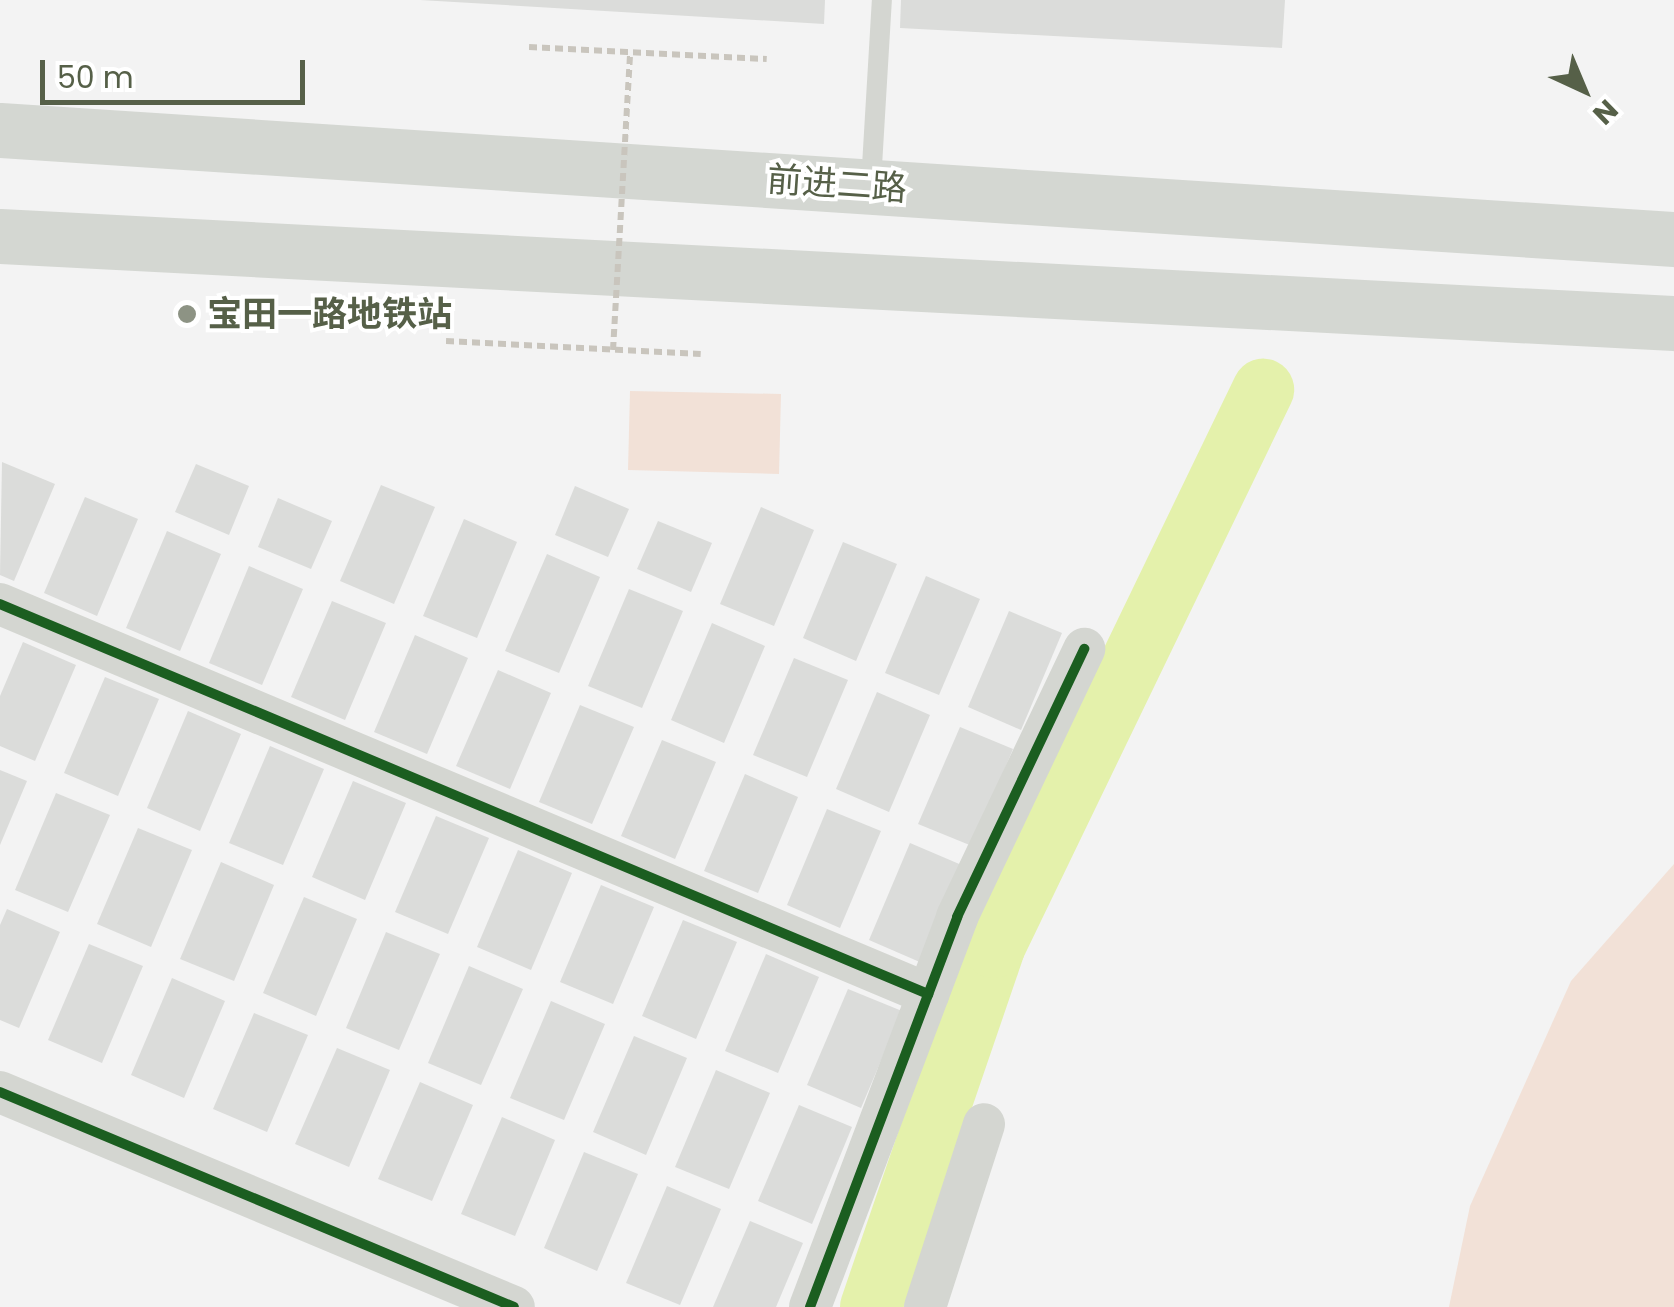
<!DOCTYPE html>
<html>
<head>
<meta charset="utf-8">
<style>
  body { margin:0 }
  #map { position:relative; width:1674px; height:1307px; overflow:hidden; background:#f3f3f3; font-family:Poppins,"Noto Sans SC",sans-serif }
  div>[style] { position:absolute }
  .green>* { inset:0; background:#f2e1d7 }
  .river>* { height:62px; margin:-31px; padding:0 31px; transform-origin:31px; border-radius:31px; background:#e4f1ab }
  .building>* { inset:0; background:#dbdcda }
  .path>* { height:6px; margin-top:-3px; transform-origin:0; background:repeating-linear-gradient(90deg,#c9c5bd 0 8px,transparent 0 13px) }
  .lane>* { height:20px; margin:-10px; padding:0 10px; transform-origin:10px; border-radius:10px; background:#d4d6d1 }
  .street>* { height:42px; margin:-21px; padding:0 21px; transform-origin:21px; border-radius:21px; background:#d4d6d1 }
  .secondary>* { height:55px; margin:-27.5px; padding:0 27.5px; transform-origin:27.5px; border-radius:27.5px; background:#d4d7d2 }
  .path-bridge>* { height:6px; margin-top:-3px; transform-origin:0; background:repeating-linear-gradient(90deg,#c9c5bd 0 8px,transparent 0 13px) }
  .cycleway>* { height:10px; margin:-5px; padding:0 5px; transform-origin:5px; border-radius:5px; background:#1b5e20 }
  .dots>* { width:28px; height:28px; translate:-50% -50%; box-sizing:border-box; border:5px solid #fff; border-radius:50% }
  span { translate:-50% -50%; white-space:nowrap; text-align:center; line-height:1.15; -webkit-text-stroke:8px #fff; paint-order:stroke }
  .street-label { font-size:35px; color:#566048 }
  .poi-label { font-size:35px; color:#566048; font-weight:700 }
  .left { translate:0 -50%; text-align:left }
  .north { position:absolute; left:1534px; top:40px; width:100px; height:100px; -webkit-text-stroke:8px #fff; paint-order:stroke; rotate:136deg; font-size:28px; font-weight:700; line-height:40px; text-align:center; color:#566048 }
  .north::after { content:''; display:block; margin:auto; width:35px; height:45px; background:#566048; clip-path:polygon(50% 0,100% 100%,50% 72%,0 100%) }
  .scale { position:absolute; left:40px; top:60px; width:265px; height:45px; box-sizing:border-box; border:5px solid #566048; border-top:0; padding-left:12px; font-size:30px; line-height:35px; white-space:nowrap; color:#566048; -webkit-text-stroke:8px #fff; paint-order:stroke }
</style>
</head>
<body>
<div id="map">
  <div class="green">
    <i style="clip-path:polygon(630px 391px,781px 394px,779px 474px,628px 470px)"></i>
    <i style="clip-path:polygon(1674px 864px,1674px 1307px,1449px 1307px,1470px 1206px,1571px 981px)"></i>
  </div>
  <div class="river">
    <i style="left:871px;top:1307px;width:380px;rotate:-71.1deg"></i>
    <i style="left:994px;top:947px;width:619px;rotate:-64.22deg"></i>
  </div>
  <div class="building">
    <i style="clip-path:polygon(420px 0,825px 0,824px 24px)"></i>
    <i style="clip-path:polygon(901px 0,1285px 0,1282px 48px,900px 28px)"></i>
    <i style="clip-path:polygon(2px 462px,55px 484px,14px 581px,0 575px)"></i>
    <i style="clip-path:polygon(196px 464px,249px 486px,229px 535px,175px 512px)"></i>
    <i style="clip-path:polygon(381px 485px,435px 507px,394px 604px,340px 581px)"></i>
    <i style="clip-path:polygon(575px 486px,629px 509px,608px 557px,555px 535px)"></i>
    <i style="clip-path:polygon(85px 497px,138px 519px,97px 616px,44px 593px)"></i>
    <i style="clip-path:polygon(278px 498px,332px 521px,311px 569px,258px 547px)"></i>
    <i style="clip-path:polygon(761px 507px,814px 530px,774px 626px,720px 604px)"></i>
    <i style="clip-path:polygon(464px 519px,517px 542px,477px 638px,423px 616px)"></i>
    <i style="clip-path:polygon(658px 521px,712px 543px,691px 592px,637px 569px)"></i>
    <i style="clip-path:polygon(167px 531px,221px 554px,180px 651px,126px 628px)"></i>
    <i style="clip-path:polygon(843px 542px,897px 564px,856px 661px,803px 638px)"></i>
    <i style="clip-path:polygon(547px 554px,600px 577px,559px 673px,505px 651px)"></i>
    <i style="clip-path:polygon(249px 566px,303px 589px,262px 685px,209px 663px)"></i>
    <i style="clip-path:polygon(926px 576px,980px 599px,939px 695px,885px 673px)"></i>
    <i style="clip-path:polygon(629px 589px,683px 611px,642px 708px,588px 686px)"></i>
    <i style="clip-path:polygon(332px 601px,386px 623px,345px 720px,291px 697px)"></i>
    <i style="clip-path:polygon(1009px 611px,1062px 633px,1021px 730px,968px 707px)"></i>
    <i style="clip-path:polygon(712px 623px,765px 646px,724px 743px,671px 720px)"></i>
    <i style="clip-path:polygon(415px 635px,468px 658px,427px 754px,374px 732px)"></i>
    <i style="clip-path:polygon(23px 642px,76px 665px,35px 761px,0 746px,0 696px)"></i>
    <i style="clip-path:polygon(794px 658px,848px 680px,807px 777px,753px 755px)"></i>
    <i style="clip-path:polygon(498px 670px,551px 693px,510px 789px,456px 766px)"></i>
    <i style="clip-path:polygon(105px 677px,159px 699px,118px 796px,64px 773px)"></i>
    <i style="clip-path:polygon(877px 692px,930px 715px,889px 812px,836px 789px)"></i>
    <i style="clip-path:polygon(580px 705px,634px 727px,592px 824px,539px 802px)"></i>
    <i style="clip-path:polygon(188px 711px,241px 734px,200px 831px,147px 808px)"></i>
    <i style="clip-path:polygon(960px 727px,1013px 749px,972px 846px,918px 824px)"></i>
    <i style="clip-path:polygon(662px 740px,716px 762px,675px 859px,621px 836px)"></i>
    <i style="clip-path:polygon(270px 746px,324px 769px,283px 865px,229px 843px)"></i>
    <i style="clip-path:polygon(0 770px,27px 781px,0 845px)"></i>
    <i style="clip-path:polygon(745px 774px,798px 797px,758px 893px,704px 871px)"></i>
    <i style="clip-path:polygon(353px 781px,406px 803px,365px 900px,312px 877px)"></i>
    <i style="clip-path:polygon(56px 793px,110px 815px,68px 912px,15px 890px)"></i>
    <i style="clip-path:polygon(827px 809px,881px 831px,840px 928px,787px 905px)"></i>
    <i style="clip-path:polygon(436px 816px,489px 838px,448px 934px,395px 912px)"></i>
    <i style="clip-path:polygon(138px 828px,192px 850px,151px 947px,97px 924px)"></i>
    <i style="clip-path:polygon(910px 843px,964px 866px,922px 963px,869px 940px)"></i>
    <i style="clip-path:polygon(518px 850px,572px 873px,531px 970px,477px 947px)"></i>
    <i style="clip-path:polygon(221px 862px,274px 885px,234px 981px,180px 959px)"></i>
    <i style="clip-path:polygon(601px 885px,654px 907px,613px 1004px,560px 982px)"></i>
    <i style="clip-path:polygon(304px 897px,357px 919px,316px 1016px,263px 993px)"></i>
    <i style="clip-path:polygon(7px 909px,60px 932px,19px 1028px,0 1020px,0 925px)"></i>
    <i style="clip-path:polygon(683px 920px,737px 942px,696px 1039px,642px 1016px)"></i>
    <i style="clip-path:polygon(386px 932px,440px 954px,399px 1050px,346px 1028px)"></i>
    <i style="clip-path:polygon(89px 944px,143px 966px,102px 1063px,48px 1040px)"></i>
    <i style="clip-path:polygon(766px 954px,819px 977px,778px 1073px,725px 1051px)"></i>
    <i style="clip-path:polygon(469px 966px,523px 989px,481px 1085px,428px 1063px)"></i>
    <i style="clip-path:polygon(172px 978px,225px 1001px,184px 1098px,131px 1075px)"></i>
    <i style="clip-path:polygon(848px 989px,902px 1011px,861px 1108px,807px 1085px)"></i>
    <i style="clip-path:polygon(551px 1001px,605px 1024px,564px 1120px,510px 1098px)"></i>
    <i style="clip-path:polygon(254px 1013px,308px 1035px,267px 1132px,213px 1109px)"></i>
    <i style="clip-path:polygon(634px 1036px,687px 1058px,646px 1155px,593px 1132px)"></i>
    <i style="clip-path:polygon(337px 1048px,390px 1070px,349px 1167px,295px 1144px)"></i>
    <i style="clip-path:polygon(716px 1070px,770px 1093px,729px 1189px,675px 1167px)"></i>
    <i style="clip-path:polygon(420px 1082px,473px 1105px,432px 1201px,378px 1179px)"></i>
    <i style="clip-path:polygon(799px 1105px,852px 1127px,812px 1224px,758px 1201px)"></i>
    <i style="clip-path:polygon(502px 1117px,555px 1140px,515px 1236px,461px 1214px)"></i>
    <i style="clip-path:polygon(584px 1152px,638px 1174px,597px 1271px,544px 1248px)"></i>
    <i style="clip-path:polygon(667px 1186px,721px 1209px,680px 1305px,626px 1283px)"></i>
    <i style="clip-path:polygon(750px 1221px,803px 1243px,776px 1307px,713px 1307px)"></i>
  </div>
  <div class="path">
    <i style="left:529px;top:47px;width:238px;rotate:2.9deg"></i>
    <i style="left:446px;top:341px;width:255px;rotate:2.9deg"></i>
  </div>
  <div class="lane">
    <i style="left:871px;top:183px;width:183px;rotate:-86.6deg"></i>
  </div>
  <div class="street">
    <i style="left:0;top:604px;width:1007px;rotate:22.8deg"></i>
    <i style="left:0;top:1092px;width:557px;rotate:22.7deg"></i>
    <i style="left:810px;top:1307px;width:417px;rotate:-69.3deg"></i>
    <i style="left:957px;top:917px;width:297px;rotate:-64.6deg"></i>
    <i style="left:925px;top:1307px;width:192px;rotate:-72.1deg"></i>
  </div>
  <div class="secondary">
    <i style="left:0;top:130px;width:1678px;rotate:3.73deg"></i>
    <i style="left:0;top:236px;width:1676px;rotate:2.98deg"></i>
  </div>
  <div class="path-bridge">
    <i style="left:613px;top:350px;width:298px;rotate:-86.7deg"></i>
  </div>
  <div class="cycleway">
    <i style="left:0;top:604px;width:1007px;rotate:22.8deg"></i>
    <i style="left:0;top:1092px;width:557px;rotate:22.7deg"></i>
    <i style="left:810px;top:1307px;width:417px;rotate:-69.3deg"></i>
    <i style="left:957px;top:917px;width:297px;rotate:-64.6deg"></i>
  </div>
  <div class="dots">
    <i style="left:187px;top:314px;background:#8d9384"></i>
  </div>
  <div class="street-label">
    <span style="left:837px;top:184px;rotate:4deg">前进二路</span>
  </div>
  <div class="poi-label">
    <span class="left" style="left:207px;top:314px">宝田一路地铁站</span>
  </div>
  <div class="north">N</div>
  <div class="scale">50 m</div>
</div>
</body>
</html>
